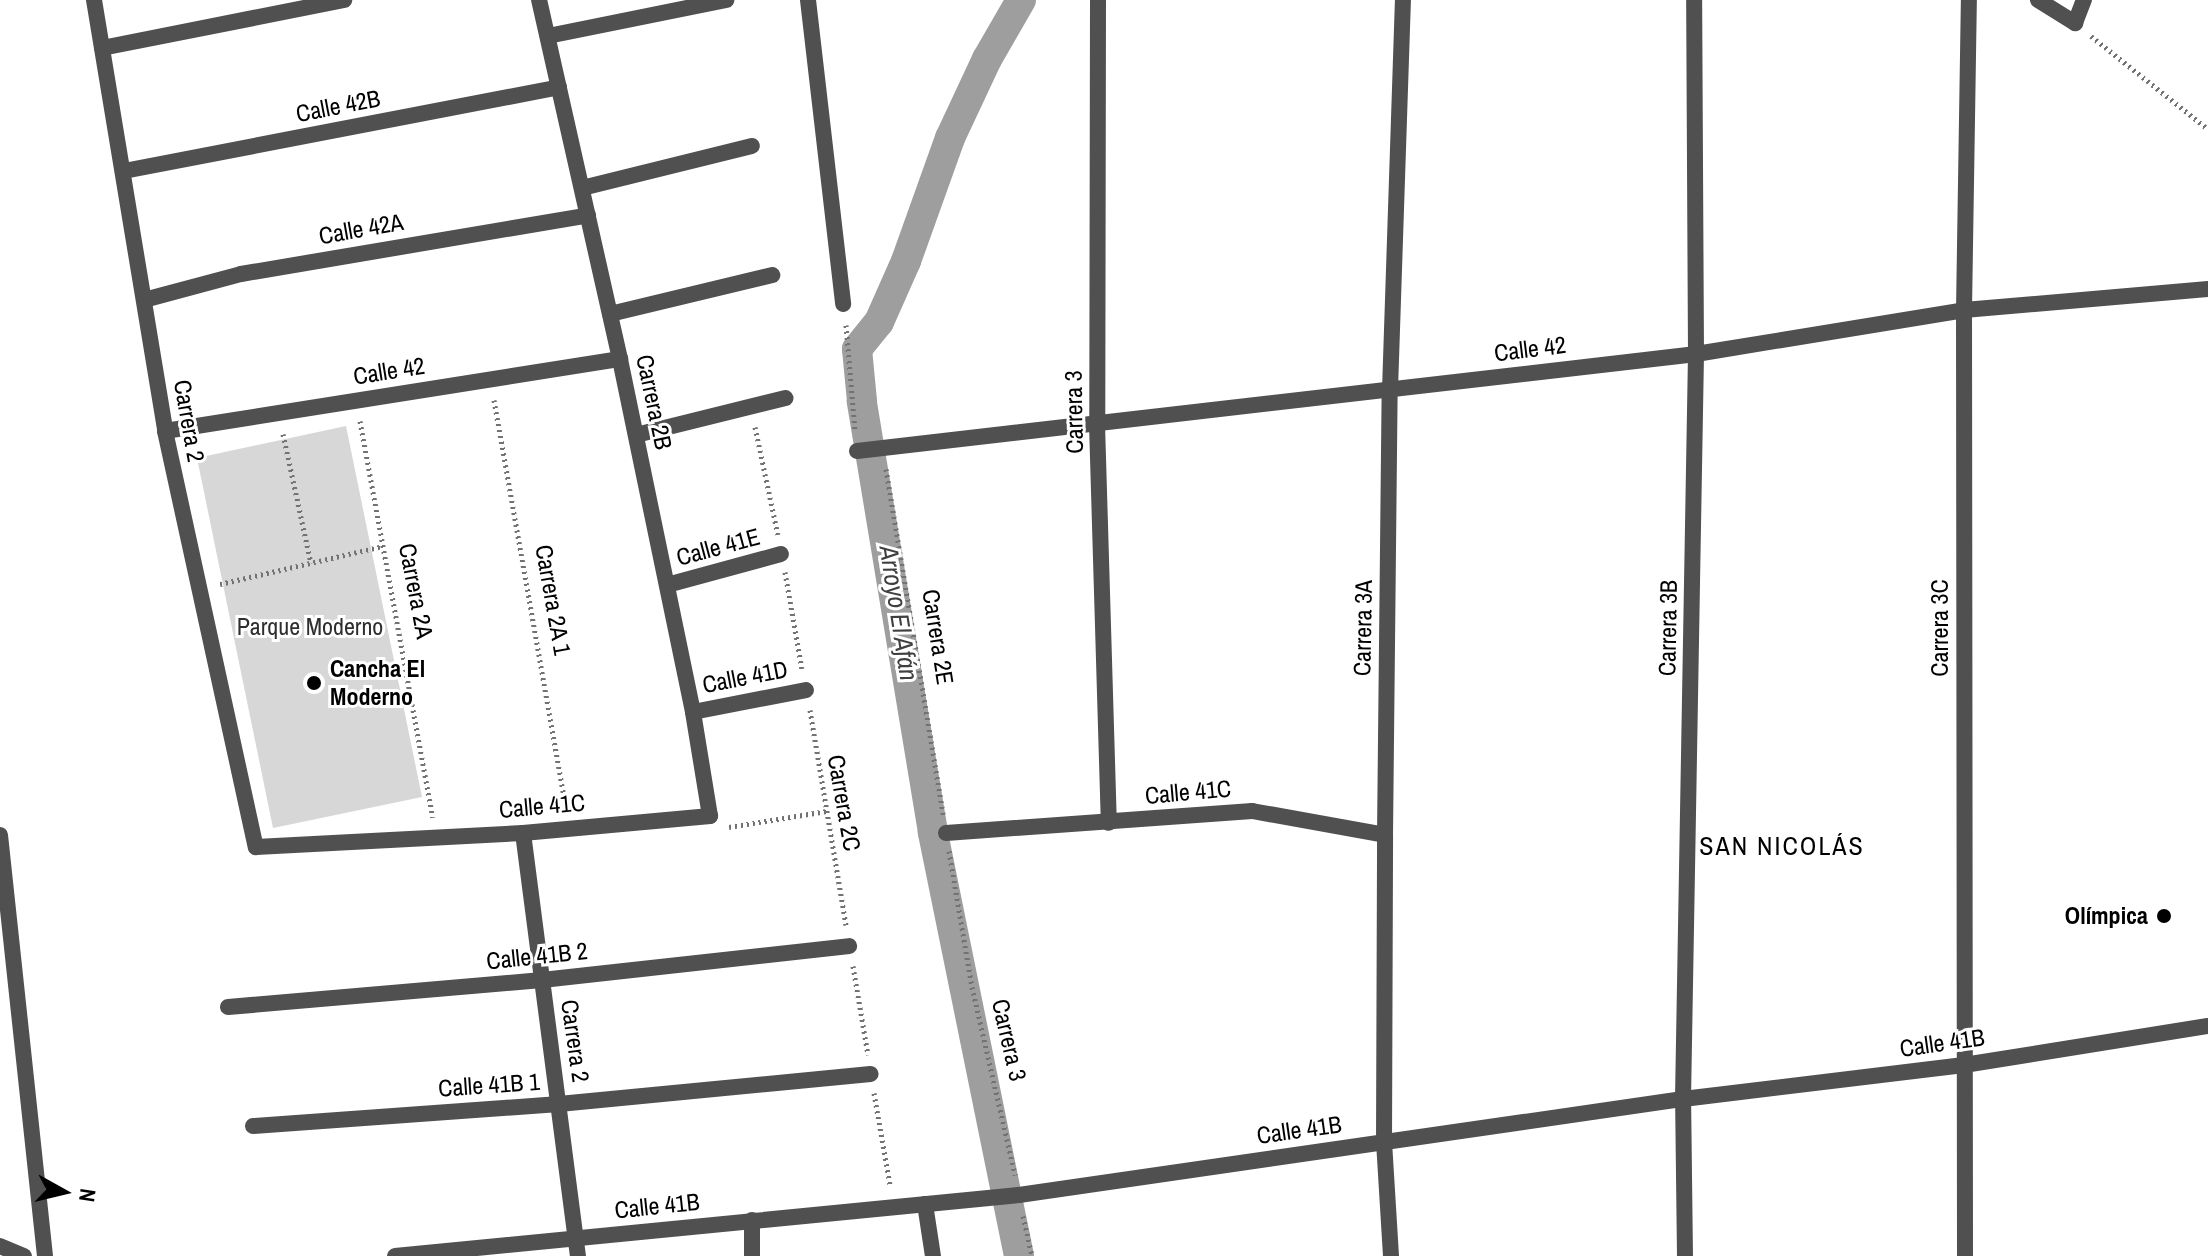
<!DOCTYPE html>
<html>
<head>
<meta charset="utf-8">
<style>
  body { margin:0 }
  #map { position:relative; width:2208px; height:1256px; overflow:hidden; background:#fff; font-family:"Archivo Narrow",sans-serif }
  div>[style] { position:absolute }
  .green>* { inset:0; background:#d7d7d7 }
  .canal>* { height:30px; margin:-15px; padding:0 15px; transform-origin:15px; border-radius:15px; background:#9e9e9e }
  .path>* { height:5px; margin-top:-2.5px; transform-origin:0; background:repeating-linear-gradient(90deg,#727272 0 2px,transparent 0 6px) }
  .lane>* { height:16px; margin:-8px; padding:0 8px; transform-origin:8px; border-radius:8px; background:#505050 }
  .street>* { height:16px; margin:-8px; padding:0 8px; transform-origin:8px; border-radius:8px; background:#505050 }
  .dots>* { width:22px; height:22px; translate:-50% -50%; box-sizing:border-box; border:4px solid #fff; border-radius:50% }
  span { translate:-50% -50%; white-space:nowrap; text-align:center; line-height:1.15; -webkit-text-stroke:6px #fff; paint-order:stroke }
  .street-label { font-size:24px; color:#000 }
  .park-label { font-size:24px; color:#2e2e2e }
  .poi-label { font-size:24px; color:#000; font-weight:700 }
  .left { translate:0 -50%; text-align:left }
  .right { translate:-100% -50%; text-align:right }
  .water-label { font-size:26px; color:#3f3f3f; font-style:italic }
  .neighbourhood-label { font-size:26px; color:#000; letter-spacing:2px }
  .north { position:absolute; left:24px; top:1152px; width:80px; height:80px; -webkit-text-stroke:6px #fff; paint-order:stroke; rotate:98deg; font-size:22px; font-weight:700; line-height:32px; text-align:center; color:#000 }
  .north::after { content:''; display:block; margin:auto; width:28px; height:36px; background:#000; clip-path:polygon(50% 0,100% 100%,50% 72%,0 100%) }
</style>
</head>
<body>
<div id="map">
  <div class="green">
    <i style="clip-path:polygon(346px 426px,422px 797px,273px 828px,197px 458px)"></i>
  </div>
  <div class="canal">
    <i style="left:1019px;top:1256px;width:433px;rotate:-101.5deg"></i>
    <i style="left:933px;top:832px;width:437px;rotate:-99.4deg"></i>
    <i style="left:862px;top:401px;width:52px;rotate:-95.5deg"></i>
    <i style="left:857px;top:349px;width:35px;rotate:-51deg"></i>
    <i style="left:879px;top:322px;width:67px;rotate:-66.1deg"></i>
    <i style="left:906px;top:261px;width:131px;rotate:-70.3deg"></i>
    <i style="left:950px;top:138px;width:87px;rotate:-64.9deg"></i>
    <i style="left:987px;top:59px;width:68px;rotate:-60deg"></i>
  </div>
  <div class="path">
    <i style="left:2091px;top:36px;width:149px;rotate:38.5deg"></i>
    <i style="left:846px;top:325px;width:106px;rotate:85.1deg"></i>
    <i style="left:494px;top:400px;width:414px;rotate:80deg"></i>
    <i style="left:360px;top:421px;width:403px;rotate:79.6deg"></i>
    <i style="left:755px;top:427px;width:110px;rotate:78deg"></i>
    <i style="left:283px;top:434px;width:132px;rotate:77.8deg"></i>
    <i style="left:886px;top:469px;width:350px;rotate:80.6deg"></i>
    <i style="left:785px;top:572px;width:98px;rotate:80.1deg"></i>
    <i style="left:220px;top:584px;width:167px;rotate:-13.1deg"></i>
    <i style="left:810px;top:710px;width:218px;rotate:80.5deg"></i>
    <i style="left:729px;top:827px;width:99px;rotate:-9.3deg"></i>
    <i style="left:949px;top:851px;width:138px;rotate:80.4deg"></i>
    <i style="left:972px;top:987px;width:193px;rotate:77.1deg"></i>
    <i style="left:853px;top:966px;width:90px;rotate:80.4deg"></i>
    <i style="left:874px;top:1093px;width:93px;rotate:80.1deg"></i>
    <i style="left:1023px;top:1216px;width:41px;rotate:77.3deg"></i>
  </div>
  <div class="lane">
    <i style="left:808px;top:0;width:306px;rotate:83.4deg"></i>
    <i style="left:102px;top:48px;width:247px;rotate:-11.2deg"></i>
    <i style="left:124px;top:171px;width:443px;rotate:-10.9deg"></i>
    <i style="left:582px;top:188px;width:175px;rotate:-13.9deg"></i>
    <i style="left:144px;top:300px;width:100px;rotate:-15deg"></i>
    <i style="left:241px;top:274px;width:352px;rotate:-9.6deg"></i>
    <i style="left:610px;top:314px;width:167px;rotate:-13.5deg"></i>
    <i style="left:636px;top:435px;width:154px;rotate:-13.9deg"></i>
    <i style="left:667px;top:585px;width:118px;rotate:-15.2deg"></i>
    <i style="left:693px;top:712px;width:115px;rotate:-11deg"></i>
    <i style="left:228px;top:1007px;width:315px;rotate:-4.9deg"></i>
    <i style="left:542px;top:980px;width:309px;rotate:-6.3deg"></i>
    <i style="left:253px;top:1126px;width:307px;rotate:-4.1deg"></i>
    <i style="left:559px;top:1104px;width:313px;rotate:-5.5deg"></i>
  </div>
  <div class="street">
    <i style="left:94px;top:0;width:437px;rotate:80.6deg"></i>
    <i style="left:165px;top:431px;width:426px;rotate:77.7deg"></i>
    <i style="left:256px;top:847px;width:267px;rotate:-3deg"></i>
    <i style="left:523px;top:833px;width:188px;rotate:-5.2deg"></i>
    <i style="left:710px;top:816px;width:105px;rotate:-99.3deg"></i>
    <i style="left:693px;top:712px;width:360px;rotate:-101.7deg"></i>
    <i style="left:620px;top:359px;width:368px;rotate:-102.7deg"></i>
    <i style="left:1098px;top:0;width:424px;rotate:90.1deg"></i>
    <i style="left:1097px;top:424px;width:399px;rotate:88.3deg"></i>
    <i style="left:2038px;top:0;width:44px;rotate:31.9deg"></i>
    <i style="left:2075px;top:23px;width:25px;rotate:-69deg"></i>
    <i style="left:548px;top:36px;width:182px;rotate:-11.4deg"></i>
    <i style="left:165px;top:431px;width:461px;rotate:-9deg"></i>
    <i style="left:857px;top:451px;width:845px;rotate:-6.59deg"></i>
    <i style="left:1696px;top:354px;width:272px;rotate:-9.3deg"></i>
    <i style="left:1964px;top:310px;width:245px;rotate:-4.9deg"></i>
    <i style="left:523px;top:833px;width:427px;rotate:82.6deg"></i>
    <i style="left:946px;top:833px;width:307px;rotate:-4.1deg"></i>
    <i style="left:1252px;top:811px;width:135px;rotate:10.2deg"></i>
    <i style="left:0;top:835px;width:423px;rotate:83.9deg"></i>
    <i style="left:925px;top:1204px;width:53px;rotate:81.3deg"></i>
    <i style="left:0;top:1246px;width:26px;rotate:23deg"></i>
    <i style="left:395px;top:1256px;width:627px;rotate:-5.58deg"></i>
    <i style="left:1019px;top:1195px;width:671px;rotate:-8.23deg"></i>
    <i style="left:1683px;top:1099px;width:283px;rotate:-6.9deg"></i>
    <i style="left:1964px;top:1065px;width:247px;rotate:-9.1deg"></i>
    <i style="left:752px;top:1256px;width:36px;rotate:-90deg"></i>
    <i style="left:1391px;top:1256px;width:114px;rotate:-93.5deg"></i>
    <i style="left:1384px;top:1142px;width:307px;rotate:-89.8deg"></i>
    <i style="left:1385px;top:835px;width:445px;rotate:-89.4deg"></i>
    <i style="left:1390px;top:390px;width:390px;rotate:-88.1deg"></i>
    <i style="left:1685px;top:1256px;width:157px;rotate:-90.7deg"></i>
    <i style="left:1683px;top:1099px;width:745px;rotate:-89deg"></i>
    <i style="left:1696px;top:354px;width:354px;rotate:-90.3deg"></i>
    <i style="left:1965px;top:1256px;width:946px;rotate:-90.06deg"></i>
    <i style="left:1964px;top:310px;width:310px;rotate:-89.1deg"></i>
  </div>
  <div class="dots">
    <i style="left:314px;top:683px;background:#000"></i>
    <i style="left:2164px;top:916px;background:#000"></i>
  </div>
  <div class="street-label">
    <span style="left:338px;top:106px;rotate:-11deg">Calle 42B</span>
    <span style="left:361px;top:229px;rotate:-10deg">Calle 42A</span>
    <span style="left:1530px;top:349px;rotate:-7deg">Calle 42</span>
    <span style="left:389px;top:371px;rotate:-9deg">Calle 42</span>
    <span style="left:654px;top:402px;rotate:78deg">Carrera 2B</span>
    <span style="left:1074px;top:412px;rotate:-91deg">Carrera 3</span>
    <span style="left:189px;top:421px;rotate:80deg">Carrera 2</span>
    <span style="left:718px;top:547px;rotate:-15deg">Calle 41E</span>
    <span style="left:416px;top:591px;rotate:79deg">Carrera 2A</span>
    <span style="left:553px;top:600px;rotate:80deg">Carrera 2A 1</span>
    <span style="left:1363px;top:628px;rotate:-89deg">Carrera 3A</span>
    <span style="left:1668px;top:628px;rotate:-89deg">Carrera 3B</span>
    <span style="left:1940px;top:628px;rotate:-90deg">Carrera 3C</span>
    <span style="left:938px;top:637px;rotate:81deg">Carrera 2E</span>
    <span style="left:745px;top:677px;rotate:-11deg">Calle 41D</span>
    <span style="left:1188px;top:792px;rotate:-5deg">Calle 41C</span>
    <span style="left:844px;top:803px;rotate:80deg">Carrera 2C</span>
    <span style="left:542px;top:806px;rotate:-5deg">Calle 41C</span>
    <span style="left:537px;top:956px;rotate:-6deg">Calle 41B 2</span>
    <span style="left:1009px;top:1040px;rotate:77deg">Carrera 3</span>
    <span style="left:575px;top:1041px;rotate:82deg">Carrera 2</span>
    <span style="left:1942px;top:1043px;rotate:-8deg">Calle 41B</span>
    <span style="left:489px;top:1085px;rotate:-4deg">Calle 41B 1</span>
    <span style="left:1299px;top:1130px;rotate:-8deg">Calle 41B</span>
    <span style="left:657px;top:1206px;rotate:-6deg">Calle 41B</span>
  </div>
  <div class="park-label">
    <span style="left:310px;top:627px">Parque Moderno</span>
  </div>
  <div class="poi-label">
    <span class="left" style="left:330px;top:683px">Cancha El<br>Moderno</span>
    <span class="right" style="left:2148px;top:916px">Olímpica</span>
  </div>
  <div class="water-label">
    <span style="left:899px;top:613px;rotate:81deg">Arroyo El Afán</span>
  </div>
  <div class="neighbourhood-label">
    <span style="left:1782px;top:846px">SAN NICOLÁS</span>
  </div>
  <div class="north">N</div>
</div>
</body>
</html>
